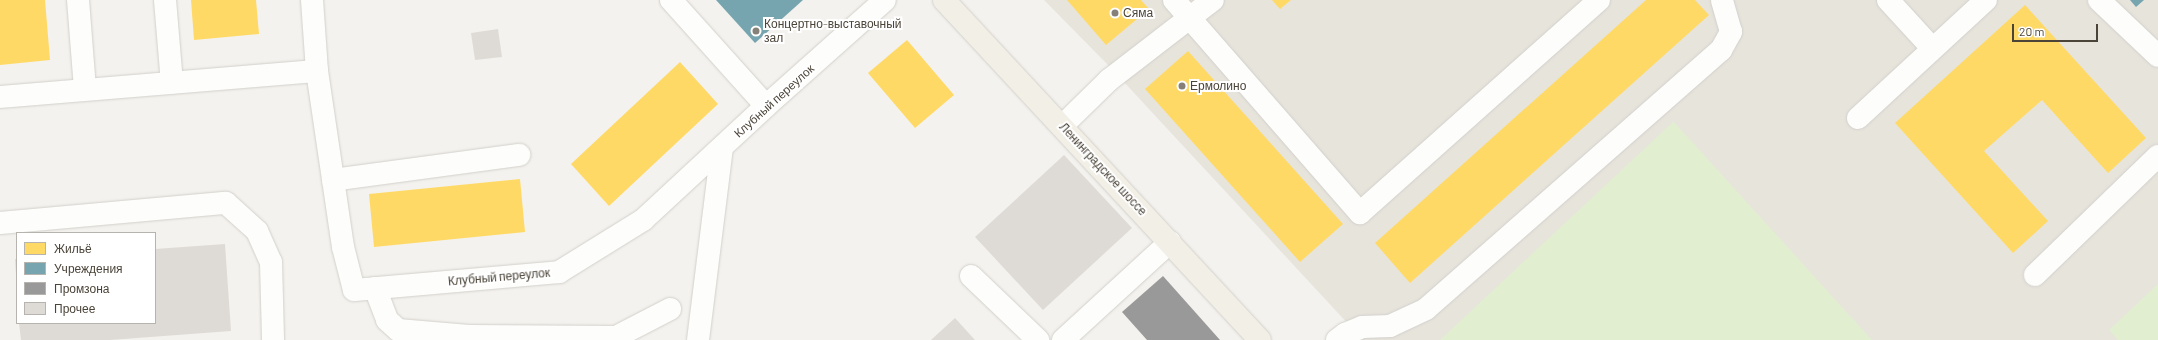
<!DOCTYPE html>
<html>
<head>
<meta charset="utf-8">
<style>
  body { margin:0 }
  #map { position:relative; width:2158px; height:340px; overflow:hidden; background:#f4f2ee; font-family:Barlow,sans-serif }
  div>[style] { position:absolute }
  .residential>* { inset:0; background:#e7e4dc }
  .green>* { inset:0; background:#e1eecf }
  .homes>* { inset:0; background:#ffd966 }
  .public>* { inset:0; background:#76a5af }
  .industry>* { inset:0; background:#999 }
  .building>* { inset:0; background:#dedbd6 }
  .roads { filter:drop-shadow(0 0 1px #d2d0cb) drop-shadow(0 0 1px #d2d0cb) }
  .minor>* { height:22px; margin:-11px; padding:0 11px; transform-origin:11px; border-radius:11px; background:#fdfdfc }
  .major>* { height:22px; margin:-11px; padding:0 11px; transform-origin:11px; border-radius:11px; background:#f2efe6 }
  .dots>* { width:11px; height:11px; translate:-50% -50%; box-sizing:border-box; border:2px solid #fff; border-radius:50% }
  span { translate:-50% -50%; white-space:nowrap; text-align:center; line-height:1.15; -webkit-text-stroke:4px #fff; paint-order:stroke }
  .poi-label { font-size:12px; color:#4b4439 }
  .left { translate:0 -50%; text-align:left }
  .street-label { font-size:12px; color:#4b4439 }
  .legend { position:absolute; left:16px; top:232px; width:140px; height:92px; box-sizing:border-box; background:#fff; border:1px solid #b7b4b0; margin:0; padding:5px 7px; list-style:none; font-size:12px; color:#4b4439 }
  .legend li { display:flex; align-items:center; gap:8px; height:20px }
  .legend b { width:20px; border:1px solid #b7b4b0 }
  .scale { position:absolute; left:2012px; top:24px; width:86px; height:18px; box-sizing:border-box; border:2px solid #4b4439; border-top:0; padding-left:5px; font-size:12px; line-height:14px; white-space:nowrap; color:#4b4439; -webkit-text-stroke:3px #fff; paint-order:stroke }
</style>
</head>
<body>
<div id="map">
  <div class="residential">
    <i style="clip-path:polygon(1044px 0,2158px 0,2158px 340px,1363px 340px,1110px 67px)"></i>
  </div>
  <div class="green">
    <i style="clip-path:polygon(1673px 121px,1872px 340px,1440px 340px,1673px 122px)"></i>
    <i style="clip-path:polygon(2158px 284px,2158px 340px,2118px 340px,2109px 330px)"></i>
  </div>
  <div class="homes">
    <i style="clip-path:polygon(0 0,45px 0,50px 60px,0 65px)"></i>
    <i style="clip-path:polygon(191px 0,256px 0,259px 34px,194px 40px)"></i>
    <i style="clip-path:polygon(1067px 0,1141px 0,1149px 9px,1106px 45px)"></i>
    <i style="clip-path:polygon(1272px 0,1291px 0,1280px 9px)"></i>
    <i style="clip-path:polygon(1646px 0,1695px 0,1709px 15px,1410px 283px,1375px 243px)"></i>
    <i style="clip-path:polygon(2025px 5px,2146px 138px,2108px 173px,2042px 100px,1984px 151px,2048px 221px,2013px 253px,1895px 123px)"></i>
    <i style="clip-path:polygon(907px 40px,954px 95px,915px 128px,868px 73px)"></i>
    <i style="clip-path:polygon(1188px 51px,1343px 224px,1300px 262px,1145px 89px)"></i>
    <i style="clip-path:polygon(680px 62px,718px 104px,609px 206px,571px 164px)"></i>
    <i style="clip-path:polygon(520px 179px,525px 232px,374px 247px,369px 194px)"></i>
  </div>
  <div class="public">
    <i style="clip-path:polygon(716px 0,803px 0,755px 43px)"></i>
    <i style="clip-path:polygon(2130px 0,2144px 0,2136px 7px)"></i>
  </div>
  <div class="industry">
    <i style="clip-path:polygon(1163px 276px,1220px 340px,1147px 340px,1122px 312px)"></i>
  </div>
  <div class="building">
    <i style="clip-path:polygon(498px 29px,502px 57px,475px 60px,471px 33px)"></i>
    <i style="clip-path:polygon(1064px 155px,1132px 228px,1043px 310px,975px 237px)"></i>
    <i style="clip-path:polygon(225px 244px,231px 331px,110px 340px,21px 340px,19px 323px,155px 323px,155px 249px)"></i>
    <i style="clip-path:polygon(15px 259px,17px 259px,17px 275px,16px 275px)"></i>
    <i style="clip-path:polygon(955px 318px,975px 340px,931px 340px)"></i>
  </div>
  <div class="roads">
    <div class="minor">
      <i style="left:78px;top:0;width:89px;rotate:85.5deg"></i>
      <i style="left:165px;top:0;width:83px;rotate:85.2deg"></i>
      <i style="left:312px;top:0;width:71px;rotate:86deg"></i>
      <i style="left:317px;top:71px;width:178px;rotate:81.6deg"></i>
      <i style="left:343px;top:247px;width:44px;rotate:75.7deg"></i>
      <i style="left:354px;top:290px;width:206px;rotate:-5deg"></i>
      <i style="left:559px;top:272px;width:99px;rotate:-31.8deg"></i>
      <i style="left:643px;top:220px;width:168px;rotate:-42.8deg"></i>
      <i style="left:766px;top:106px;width:159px;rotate:-41.7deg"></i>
      <i style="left:671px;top:0;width:142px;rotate:48.1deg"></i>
      <i style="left:1174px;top:0;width:283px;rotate:48.9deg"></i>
      <i style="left:1360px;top:213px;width:320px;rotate:-41.7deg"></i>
      <i style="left:1888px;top:0;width:65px;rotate:47.5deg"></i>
      <i style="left:2099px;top:0;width:81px;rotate:43.5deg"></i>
      <i style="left:0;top:97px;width:318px;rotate:-4.7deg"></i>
      <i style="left:1858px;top:118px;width:174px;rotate:-42.7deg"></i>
      <i style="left:1062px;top:126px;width:66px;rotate:-44.4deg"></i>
      <i style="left:1109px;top:80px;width:131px;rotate:-37.6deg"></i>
      <i style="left:333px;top:180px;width:188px;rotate:-7.7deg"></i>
      <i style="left:0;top:223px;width:227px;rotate:-5.1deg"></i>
      <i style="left:226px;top:203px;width:42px;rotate:42.1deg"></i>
      <i style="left:257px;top:231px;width:34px;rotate:66deg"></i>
      <i style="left:271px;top:262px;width:78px;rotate:88.5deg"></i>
      <i style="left:2035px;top:275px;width:171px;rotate:-44.1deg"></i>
      <i style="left:971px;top:276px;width:93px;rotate:43.7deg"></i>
      <i style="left:375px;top:288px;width:34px;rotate:69deg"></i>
      <i style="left:387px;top:320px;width:15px;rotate:42deg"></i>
      <i style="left:398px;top:330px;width:71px;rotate:4.8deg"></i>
      <i style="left:469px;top:336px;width:147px;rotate:0.4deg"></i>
      <i style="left:616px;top:337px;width:61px;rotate:-27.4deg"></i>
      <i style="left:698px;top:340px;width:194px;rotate:-82.9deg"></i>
      <i style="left:1063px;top:340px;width:145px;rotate:-42.5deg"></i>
      <i style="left:1337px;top:340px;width:10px;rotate:-37deg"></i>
      <i style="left:1345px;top:334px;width:18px;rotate:-22deg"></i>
      <i style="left:1362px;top:327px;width:28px;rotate:-2deg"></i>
      <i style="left:1390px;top:326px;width:40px;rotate:-25deg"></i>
      <i style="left:1426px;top:309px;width:393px;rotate:-41.3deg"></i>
      <i style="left:1721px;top:50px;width:21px;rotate:-61deg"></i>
      <i style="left:1731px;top:32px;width:33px;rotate:-106deg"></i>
    </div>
    <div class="major">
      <i style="left:944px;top:0;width:464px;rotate:47.1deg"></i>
    </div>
  </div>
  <div class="dots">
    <i style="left:1115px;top:13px;background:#868178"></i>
    <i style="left:756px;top:31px;background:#868178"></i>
    <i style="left:1182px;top:86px;background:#868178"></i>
  </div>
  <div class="poi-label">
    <span class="left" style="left:1123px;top:13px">Сяма</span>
    <span class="left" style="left:764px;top:31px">Концертно-выставочный<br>зал</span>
    <span class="left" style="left:1190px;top:86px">Ермолино</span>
  </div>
  <div class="street-label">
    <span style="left:774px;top:101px;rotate:-42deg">Клубный переулок</span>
    <span style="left:1103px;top:169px;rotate:47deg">Ленинградское шоссе</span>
    <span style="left:499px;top:277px;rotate:-5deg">Клубный переулок</span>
  </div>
  <ul class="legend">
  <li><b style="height:11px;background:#ffd966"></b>Жильё</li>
  <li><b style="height:11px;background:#76a5af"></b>Учреждения</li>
  <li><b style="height:11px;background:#999"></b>Промзона</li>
  <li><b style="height:11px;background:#dedbd6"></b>Прочее</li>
  </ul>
  <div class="scale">20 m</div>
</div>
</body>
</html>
